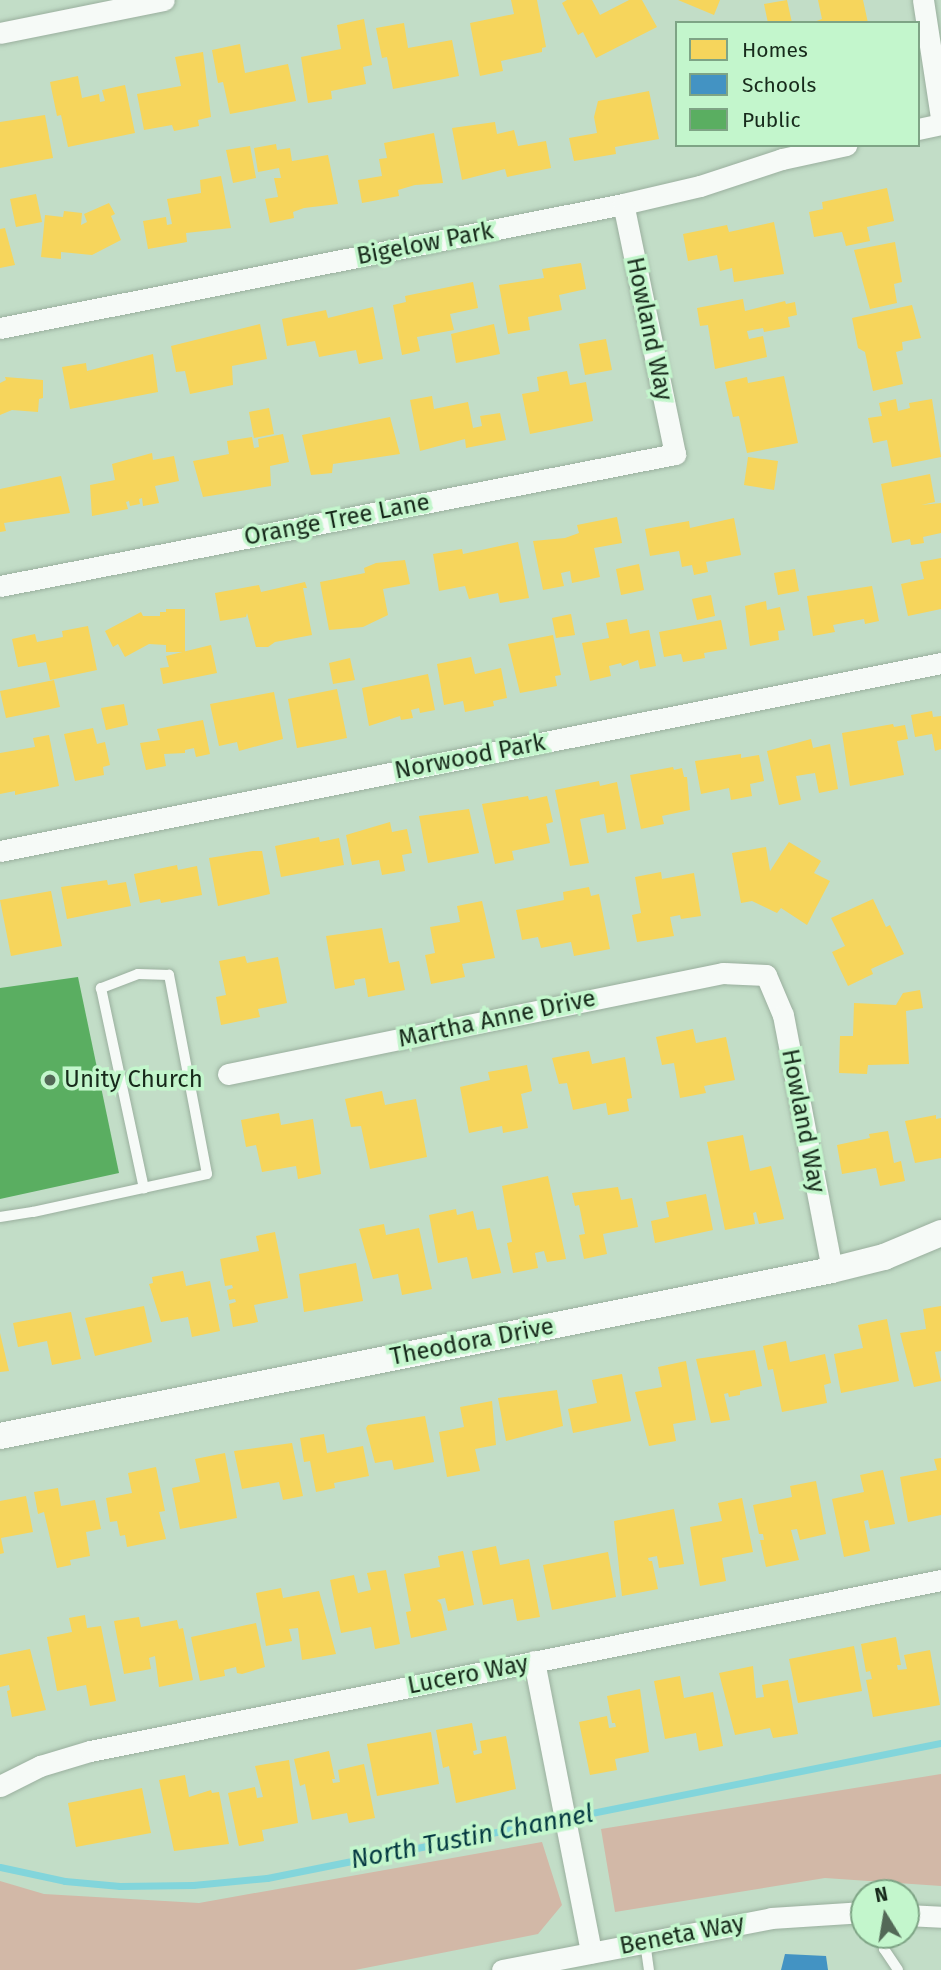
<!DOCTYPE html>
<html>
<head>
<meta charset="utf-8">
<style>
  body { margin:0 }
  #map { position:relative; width:941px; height:1970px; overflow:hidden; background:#c2ddc7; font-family:"Fira Sans",sans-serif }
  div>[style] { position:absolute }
  .green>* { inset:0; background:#d2b8a7 }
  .homes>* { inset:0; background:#f6d55c }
  .schools>* { inset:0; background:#4393c3 }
  .public>* { inset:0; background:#5aae61 }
  .stream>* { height:7px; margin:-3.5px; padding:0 3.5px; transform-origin:3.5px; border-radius:3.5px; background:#82d5db }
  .roads { filter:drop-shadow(0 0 2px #9aaf9e) drop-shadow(0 0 2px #9aaf9e) }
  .service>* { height:10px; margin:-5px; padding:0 5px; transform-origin:5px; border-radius:5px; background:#f6faf7 }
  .minor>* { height:21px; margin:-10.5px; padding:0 10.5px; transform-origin:10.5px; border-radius:10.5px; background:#f6faf7 }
  .tertiary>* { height:26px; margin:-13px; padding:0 13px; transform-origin:13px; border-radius:13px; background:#f6faf7 }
  .dots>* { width:19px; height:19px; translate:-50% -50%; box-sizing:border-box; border:4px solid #c3f6cc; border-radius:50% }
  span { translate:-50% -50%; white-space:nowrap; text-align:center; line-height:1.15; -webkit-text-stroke:7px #c3f6cc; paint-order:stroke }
  .street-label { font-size:24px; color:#172a1b }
  .poi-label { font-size:24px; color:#172a1b }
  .left { translate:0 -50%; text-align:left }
  .water-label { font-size:26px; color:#043941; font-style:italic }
  .legend { position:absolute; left:675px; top:21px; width:245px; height:126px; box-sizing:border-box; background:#c3f6cc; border:2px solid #7ea485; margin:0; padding:9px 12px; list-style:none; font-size:21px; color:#172a1b }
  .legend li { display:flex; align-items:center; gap:14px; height:35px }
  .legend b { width:35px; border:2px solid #7ea485 }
  .north { position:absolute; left:850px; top:1879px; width:70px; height:70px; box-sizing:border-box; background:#c3f6cc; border:2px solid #7ea485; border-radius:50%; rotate:349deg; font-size:19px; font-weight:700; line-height:28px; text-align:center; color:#172a1b }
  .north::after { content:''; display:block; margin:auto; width:24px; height:32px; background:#536957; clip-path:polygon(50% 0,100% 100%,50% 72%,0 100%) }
</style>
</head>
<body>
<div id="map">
  <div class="green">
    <i style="clip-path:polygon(941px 1774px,941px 1886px,825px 1878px,615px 1912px,601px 1829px)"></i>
    <i style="clip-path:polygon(542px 1842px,562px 1905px,538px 1934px,355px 1970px,0 1970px,0 1881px,44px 1894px,199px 1903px)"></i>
  </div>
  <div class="homes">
    <i style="clip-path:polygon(511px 0,537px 0,546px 47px,542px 48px,542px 52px,501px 61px,503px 71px,480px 76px,470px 23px,514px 14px)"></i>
    <i style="clip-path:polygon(567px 0,592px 0,600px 15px,629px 0,642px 0,657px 27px,596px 58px,583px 32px,578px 35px,562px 3px)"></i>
    <i style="clip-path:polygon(678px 0,720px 0,714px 15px)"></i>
    <i style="clip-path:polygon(787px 0,792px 23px,768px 23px,764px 4px)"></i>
    <i style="clip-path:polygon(818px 0,863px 0,868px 23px,811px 23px,822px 19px)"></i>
    <i style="clip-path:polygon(364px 19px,372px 65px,363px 67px,366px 84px,331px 91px,332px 99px,308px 103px,301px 57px,341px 49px,337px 25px)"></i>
    <i style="clip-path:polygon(404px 23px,408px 48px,452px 40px,459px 76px,393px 89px,387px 57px,382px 58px,376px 28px)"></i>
    <i style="clip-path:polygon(240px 44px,245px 73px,288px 64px,296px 101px,230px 114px,223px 82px,218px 83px,212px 50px)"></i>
    <i style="clip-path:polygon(203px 52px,211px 117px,198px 120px,199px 126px,174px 131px,172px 125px,144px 130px,137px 94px,181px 86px,175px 57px)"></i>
    <i style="clip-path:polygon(78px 76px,82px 98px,99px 94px,100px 102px,105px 101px,102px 90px,125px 85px,135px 133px,68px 147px,61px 115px,57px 116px,50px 82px)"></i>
    <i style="clip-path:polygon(649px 91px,659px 139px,615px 147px,616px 154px,574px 161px,569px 138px,597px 133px,594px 117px,598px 101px)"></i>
    <i style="clip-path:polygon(45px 115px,53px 158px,0 168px,0 122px)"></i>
    <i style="clip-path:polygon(495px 122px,497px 134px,514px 130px,518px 146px,546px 141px,551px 168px,507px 177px,505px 169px,462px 180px,452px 128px)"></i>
    <i style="clip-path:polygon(434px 133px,443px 183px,415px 185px,398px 190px,399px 196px,362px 203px,358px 180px,382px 176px,379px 159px,387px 158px,384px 143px)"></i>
    <i style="clip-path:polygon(276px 144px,277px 150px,290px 148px,292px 161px,328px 155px,338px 204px,304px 208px,293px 212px,294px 218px,270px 223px,265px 199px,278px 197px,274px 178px,281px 178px,279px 168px,258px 172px,254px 148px)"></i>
    <i style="clip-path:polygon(250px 146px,256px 178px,233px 183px,226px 150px)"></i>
    <i style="clip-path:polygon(221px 176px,231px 228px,186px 233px,187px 242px,148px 249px,143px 221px,166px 217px,167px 225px,172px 224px,167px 199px,201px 193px,200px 180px)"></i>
    <i style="clip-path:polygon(887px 188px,894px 221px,867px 227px,870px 241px,846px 246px,842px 232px,814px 237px,809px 212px,823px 209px,822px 202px)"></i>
    <i style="clip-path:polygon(36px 194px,42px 222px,16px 227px,10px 199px)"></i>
    <i style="clip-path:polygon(109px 203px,115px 214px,111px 216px,121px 240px,92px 255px,61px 252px,61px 259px,41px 257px,45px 215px,63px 217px,64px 211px,82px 213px,81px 225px,87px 222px,84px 214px)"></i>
    <i style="clip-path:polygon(774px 222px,784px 274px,734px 282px,732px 268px,720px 271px,717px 255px,688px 261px,683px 234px,727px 225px,729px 232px)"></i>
    <i style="clip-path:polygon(5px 228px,15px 265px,0 268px,0 229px)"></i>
    <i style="clip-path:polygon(895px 242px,902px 282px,894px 284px,897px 303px,870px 309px,854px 250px)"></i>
    <i style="clip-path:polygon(581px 263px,586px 289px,559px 295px,562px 310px,528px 317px,530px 330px,508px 334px,499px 285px,544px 278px,542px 269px)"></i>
    <i style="clip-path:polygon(473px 282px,478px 308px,450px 314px,454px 330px,417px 337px,420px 351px,402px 355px,393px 305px,406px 302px,405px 296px)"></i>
    <i style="clip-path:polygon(743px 299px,745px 311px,785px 301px,786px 304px,795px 302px,797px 315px,788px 317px,790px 327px,764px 332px,763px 328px,747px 331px,749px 339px,763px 336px,767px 357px,715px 369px,708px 325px,700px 326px,697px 308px)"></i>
    <i style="clip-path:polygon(912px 305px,921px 338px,902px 342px,903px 350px,896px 352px,903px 384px,873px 391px,865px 352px,858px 348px,852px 318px)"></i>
    <i style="clip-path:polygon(373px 307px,383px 359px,359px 364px,356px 350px,319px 357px,315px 341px,287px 346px,282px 319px,326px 310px,328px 318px)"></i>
    <i style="clip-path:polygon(260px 324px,267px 359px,232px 366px,233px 385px,190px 394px,185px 371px,176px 372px,171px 346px)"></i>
    <i style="clip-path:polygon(494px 324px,500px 354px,456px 363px,451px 334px)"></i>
    <i style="clip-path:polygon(606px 339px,612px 370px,585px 375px,579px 344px)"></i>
    <i style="clip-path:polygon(153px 354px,158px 392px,70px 409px,62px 367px,86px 363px,87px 371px)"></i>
    <i style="clip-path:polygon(567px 371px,570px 385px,586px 382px,593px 421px,530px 434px,522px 394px,539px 391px,537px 377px)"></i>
    <i style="clip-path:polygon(784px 376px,798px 443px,747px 453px,739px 416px,733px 417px,725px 382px,747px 377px,748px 383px)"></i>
    <i style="clip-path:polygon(5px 377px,43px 380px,43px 398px,39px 399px,38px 412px,12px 410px,0 415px,0 383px,6px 380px)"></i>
    <i style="clip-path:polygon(432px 396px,434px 409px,468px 402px,473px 428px,482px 426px,480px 416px,500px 413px,506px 440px,466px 448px,465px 439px,420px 451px,410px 400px)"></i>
    <i style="clip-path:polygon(896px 399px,898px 411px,910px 408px,909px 403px,932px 399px,941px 457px,892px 467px,887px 440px,873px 443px,868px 418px,882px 416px,879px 403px)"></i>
    <i style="clip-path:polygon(269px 408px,274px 434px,254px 438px,249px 412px)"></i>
    <i style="clip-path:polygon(390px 417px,400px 454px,333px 464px,332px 473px,311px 475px,302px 435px)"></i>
    <i style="clip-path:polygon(283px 434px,289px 462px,270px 466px,271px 486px,203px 497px,193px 461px,229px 454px,227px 441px,252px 437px,254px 448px,259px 447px,258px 439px)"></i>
    <i style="clip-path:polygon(152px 453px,153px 460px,174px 456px,179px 481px,155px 486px,159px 503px,143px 506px,142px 498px,139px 499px,140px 504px,130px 506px,129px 501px,126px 502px,128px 509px,92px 516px,90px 485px,115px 480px,112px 464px)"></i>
    <i style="clip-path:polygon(748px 457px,778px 461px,774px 490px,744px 485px)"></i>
    <i style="clip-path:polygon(930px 474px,935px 502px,921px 505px,941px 503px,941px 533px,923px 537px,924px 543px,911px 545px,910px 539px,892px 543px,881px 484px)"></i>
    <i style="clip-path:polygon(61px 476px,70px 513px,4px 523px,6px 531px,0 532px,0 489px)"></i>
    <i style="clip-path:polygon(617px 517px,622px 543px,594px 548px,600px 577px,572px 583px,570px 571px,561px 573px,564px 586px,543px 590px,533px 541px,565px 538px,579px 533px,577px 525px)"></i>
    <i style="clip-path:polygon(734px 518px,741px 555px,706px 562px,708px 572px,694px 575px,692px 565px,682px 567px,679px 551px,650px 556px,645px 529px,689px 521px,690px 528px)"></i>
    <i style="clip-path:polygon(518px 542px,529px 598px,500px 603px,498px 593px,469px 599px,465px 586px,439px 591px,433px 554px,462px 549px,463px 554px)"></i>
    <i style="clip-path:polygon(941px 558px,941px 609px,908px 616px,901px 584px,924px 579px,920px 562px)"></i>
    <i style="clip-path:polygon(405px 560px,410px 584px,383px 589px,388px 615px,363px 627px,329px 630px,320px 582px,365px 573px,364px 568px,376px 563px)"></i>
    <i style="clip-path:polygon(639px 564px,644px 590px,621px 595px,616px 569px)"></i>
    <i style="clip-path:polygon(795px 569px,799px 591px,778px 595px,774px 573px)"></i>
    <i style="clip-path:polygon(305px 582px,307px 588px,303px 588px,312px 635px,275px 642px,268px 647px,256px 647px,247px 613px,246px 617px,220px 621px,215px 593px,259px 585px,261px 592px)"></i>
    <i style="clip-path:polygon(872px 586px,879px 621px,865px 624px,864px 619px,833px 625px,835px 632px,813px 636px,807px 596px)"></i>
    <i style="clip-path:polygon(711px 595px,715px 616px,697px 620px,692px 599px)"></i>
    <i style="clip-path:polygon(766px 601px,767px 610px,780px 607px,785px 630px,778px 631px,779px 640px,750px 646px,745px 606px)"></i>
    <i style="clip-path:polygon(166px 609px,185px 609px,185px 652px,166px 652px,166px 645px,149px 644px,125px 657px,118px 644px,113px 647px,105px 631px,141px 612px,143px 616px,160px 616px,160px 612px,166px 612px)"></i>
    <i style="clip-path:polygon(571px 614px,575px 635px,556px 638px,552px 618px)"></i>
    <i style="clip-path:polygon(627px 619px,630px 634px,649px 630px,656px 666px,640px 669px,638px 660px,622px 666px,621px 663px,609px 666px,611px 676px,590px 681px,582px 643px,609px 638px,606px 623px)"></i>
    <i style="clip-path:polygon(721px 620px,727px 649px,704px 653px,705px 658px,683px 662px,681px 654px,664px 657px,659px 632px)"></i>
    <i style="clip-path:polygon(88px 626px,97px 670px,50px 680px,46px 662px,18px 667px,12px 639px,35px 634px,37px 642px,63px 637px,62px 631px)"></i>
    <i style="clip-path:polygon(553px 635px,561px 675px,555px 676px,557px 686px,520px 693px,508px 644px)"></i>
    <i style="clip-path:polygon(211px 645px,217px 673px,163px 684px,160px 668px,169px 667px,166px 656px)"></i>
    <i style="clip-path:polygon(471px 657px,475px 674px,501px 668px,507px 698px,493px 701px,494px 706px,465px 712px,463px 701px,444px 705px,437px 664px)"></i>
    <i style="clip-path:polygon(350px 658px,355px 680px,333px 684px,329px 663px)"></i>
    <i style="clip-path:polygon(428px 674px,435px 710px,420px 713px,419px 708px,411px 710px,413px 718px,401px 720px,400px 716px,369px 726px,362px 688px)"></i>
    <i style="clip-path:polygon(54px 680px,60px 707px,6px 718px,0 691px)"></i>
    <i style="clip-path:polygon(337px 689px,347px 738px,297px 748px,288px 699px)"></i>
    <i style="clip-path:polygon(274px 692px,283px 739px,239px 751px,237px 742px,219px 746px,210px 704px)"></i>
    <i style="clip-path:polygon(124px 704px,128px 725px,106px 730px,101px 708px)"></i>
    <i style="clip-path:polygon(932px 711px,933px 717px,941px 716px,941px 749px,935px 751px,932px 734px,915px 737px,911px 715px)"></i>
    <i style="clip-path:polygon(203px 720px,210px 754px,196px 757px,194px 748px,185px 750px,185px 753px,164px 754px,166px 766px,146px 770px,140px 743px,160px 740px,157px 729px)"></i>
    <i style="clip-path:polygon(893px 724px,894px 727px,905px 725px,908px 739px,897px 741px,904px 775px,850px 786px,842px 733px)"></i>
    <i style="clip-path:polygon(93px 728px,97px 744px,105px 742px,110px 765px,103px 767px,104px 775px,75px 781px,64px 734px)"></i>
    <i style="clip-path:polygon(49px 735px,59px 786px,15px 795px,15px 791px,0 794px,0 753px,35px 747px,33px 738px)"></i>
    <i style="clip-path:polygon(811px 739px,813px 748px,830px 744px,838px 789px,819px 793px,815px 773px,796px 776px,801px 800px,779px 805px,767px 751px)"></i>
    <i style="clip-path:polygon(741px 754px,741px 758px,759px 755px,764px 781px,750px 784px,752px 796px,731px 800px,729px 788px,701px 794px,695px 761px)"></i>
    <i style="clip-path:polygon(673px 767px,674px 770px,682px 768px,684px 777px,687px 777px,690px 810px,662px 816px,664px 824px,641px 829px,630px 775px)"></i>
    <i style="clip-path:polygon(599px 781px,600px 786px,617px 782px,626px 829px,607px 833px,604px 814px,580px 819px,589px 863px,570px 866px,555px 790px)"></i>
    <i style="clip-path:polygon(528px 796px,529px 800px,547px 796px,553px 822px,546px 824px,550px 843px,512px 851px,514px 860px,495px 864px,482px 804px)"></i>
    <i style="clip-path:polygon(469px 809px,479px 853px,428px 863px,419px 816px)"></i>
    <i style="clip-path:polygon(390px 822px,392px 832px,407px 829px,412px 853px,402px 855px,405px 871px,382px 875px,379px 860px,352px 865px,346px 835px)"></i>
    <i style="clip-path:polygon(319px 837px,320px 842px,339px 838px,344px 865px,281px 877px,275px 846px)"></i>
    <i style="clip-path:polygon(789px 842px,821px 861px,814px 873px,830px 881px,807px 925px,781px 908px,777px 913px,752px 901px,741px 903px,732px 853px,766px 847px,770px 871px)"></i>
    <i style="clip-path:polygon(253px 851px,262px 851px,270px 894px,218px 906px,209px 858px)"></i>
    <i style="clip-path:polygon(177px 865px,178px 870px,197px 866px,202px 895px,161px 903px,160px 899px,140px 903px,134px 874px)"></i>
    <i style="clip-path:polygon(661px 872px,662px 879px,694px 873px,701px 916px,681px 919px,680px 915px,670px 917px,674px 936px,637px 942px,632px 915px,641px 913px,635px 877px)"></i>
    <i style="clip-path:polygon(107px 880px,108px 885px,126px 882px,131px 906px,67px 919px,61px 887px)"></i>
    <i style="clip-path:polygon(589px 887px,591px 896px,599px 894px,610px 949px,574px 956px,571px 942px,541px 948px,538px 937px,522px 940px,516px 910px,564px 900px,563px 892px)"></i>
    <i style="clip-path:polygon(51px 891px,62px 946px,11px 956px,0 900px)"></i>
    <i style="clip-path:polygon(873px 899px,886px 927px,890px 925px,904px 954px,871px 969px,873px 974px,848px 986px,832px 952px,845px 946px,831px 918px)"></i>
    <i style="clip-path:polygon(482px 901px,495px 958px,462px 964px,465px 977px,431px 984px,425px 955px,435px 953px,430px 927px,460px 922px,457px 906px)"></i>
    <i style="clip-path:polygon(382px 928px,389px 963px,399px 961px,405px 990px,368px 997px,365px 978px,354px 980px,355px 985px,335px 989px,326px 936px)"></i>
    <i style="clip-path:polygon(245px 956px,247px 963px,278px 957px,287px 1003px,258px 1009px,260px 1017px,221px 1025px,216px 997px,226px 995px,219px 961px)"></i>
    <i style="clip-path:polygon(920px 990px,923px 1008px,906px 1011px,909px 1064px,868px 1065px,867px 1074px,839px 1073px,840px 1036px,853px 1036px,854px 1003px,896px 1005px,903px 993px)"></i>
    <i style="clip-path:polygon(693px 1029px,696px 1043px,726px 1037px,735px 1080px,704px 1086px,706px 1093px,680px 1098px,674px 1063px,662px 1065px,656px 1037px)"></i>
    <i style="clip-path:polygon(589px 1051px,592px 1064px,625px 1057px,632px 1098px,627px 1099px,629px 1111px,608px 1115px,606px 1103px,573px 1110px,567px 1083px,559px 1084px,552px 1058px)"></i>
    <i style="clip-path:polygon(527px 1065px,532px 1091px,521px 1094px,528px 1128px,503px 1133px,502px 1126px,469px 1133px,460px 1087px,490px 1080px,488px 1072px)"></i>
    <i style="clip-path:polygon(382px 1091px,385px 1105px,416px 1099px,427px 1157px,370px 1169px,361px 1126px,351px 1127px,345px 1099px)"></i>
    <i style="clip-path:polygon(279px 1113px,281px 1125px,313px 1119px,321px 1174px,298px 1179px,296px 1166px,262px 1172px,256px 1145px,246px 1147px,241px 1120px)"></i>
    <i style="clip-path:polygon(936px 1115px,936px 1119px,941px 1118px,941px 1158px,915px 1163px,905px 1121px)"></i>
    <i style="clip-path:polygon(888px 1131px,894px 1163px,901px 1161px,905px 1181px,880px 1186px,876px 1168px,842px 1174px,837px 1145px,870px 1138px,869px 1134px)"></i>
    <i style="clip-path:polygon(743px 1135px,750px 1171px,771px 1166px,784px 1219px,759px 1224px,756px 1212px,753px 1213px,755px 1224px,725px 1230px,707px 1142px)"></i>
    <i style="clip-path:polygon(548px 1176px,566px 1259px,547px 1262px,544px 1251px,535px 1253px,538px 1268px,513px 1273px,507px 1243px,512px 1242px,502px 1186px)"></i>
    <i style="clip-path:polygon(618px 1187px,621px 1200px,632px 1198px,638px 1227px,603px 1234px,607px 1254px,584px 1259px,579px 1235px,585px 1234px,579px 1205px,575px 1206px,572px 1193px)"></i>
    <i style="clip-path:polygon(706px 1194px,713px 1230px,655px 1243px,651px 1221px,669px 1217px,666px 1202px)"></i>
    <i style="clip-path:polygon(456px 1209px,457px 1215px,473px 1211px,477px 1230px,490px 1228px,501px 1273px,472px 1279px,467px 1257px,438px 1263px,429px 1215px)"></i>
    <i style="clip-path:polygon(384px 1224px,386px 1235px,419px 1228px,432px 1289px,402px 1295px,398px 1274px,373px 1279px,359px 1229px)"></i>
    <i style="clip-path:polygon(275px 1232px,288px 1298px,254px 1305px,258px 1322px,233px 1327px,229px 1304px,236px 1302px,235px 1299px,229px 1300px,227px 1290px,233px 1288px,232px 1285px,225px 1286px,220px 1259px,259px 1251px,256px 1236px)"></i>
    <i style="clip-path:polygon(356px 1263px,363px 1301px,304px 1312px,299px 1274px)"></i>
    <i style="clip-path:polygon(183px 1271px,186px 1286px,210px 1281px,220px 1331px,192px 1337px,188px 1317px,161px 1322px,149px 1284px,153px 1283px,152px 1277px)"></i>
    <i style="clip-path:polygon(144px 1306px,152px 1342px,95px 1356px,85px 1318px)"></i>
    <i style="clip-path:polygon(941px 1306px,941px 1351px,935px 1352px,941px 1381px,914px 1387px,900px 1333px,926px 1329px,923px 1309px)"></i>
    <i style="clip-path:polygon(71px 1312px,81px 1359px,52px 1365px,47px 1341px,18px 1347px,13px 1323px)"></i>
    <i style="clip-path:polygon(887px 1319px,899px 1381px,841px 1393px,834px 1354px,863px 1348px,858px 1325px)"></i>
    <i style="clip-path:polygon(0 1333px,9px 1371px,0 1372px)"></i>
    <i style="clip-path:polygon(786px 1341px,790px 1362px,825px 1354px,831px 1383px,824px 1385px,827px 1403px,782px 1412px,773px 1369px,768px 1370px,763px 1346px)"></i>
    <i style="clip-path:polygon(755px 1350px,762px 1386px,740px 1391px,740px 1395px,729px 1397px,728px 1393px,724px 1394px,730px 1420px,711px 1423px,696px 1359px)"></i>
    <i style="clip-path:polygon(686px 1361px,696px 1420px,673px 1424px,676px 1441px,649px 1446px,635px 1392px,662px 1387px,658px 1367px)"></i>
    <i style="clip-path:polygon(622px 1374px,631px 1421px,573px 1433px,568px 1409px,597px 1403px,592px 1380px)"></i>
    <i style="clip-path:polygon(557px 1390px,563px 1426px,506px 1441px,498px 1398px)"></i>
    <i style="clip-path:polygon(492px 1401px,496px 1445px,475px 1449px,480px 1471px,447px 1477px,439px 1432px,464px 1427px,460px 1407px)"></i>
    <i style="clip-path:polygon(425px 1416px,434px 1462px,394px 1470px,392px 1460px,375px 1463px,366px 1428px,368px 1425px)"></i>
    <i style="clip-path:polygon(324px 1434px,327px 1453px,363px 1446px,369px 1476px,334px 1483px,335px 1488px,316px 1492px,310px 1461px,304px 1462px,300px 1438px)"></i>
    <i style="clip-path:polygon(292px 1443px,303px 1496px,283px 1500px,279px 1482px,242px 1489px,234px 1451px)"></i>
    <i style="clip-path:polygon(225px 1453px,237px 1518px,180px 1529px,172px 1488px,200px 1482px,195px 1459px)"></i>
    <i style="clip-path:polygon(941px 1458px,941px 1515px,908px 1522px,900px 1477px,937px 1470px,934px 1459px)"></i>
    <i style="clip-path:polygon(156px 1467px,165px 1511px,159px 1512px,166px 1539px,127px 1547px,125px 1535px,120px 1536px,117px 1521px,110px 1522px,106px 1498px,132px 1493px,128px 1473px)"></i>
    <i style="clip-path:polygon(883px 1470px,895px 1524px,870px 1529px,868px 1520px,864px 1521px,870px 1551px,844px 1557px,832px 1499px,864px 1492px,860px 1475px)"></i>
    <i style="clip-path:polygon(816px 1481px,826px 1534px,800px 1540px,797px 1529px,791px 1530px,799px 1560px,766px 1567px,760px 1540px,764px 1540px,763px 1534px,759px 1534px,753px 1505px,792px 1497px,790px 1486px)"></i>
    <i style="clip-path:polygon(58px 1488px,61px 1506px,95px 1500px,101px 1529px,86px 1532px,90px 1556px,70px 1560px,71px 1565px,57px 1568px,44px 1512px,38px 1514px,34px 1492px)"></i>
    <i style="clip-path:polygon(26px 1496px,33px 1532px,1px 1538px,4px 1553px,0 1554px,0 1501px)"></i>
    <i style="clip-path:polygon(742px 1498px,753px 1552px,722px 1558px,726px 1581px,700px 1586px,690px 1527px,722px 1521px,718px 1503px)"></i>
    <i style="clip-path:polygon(674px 1509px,684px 1564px,659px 1568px,657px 1556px,648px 1558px,649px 1561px,652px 1561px,658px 1589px,622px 1596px,614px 1521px)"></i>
    <i style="clip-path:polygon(496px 1546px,500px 1565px,529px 1559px,540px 1617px,517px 1621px,513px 1599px,483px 1605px,472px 1551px)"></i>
    <i style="clip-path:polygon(463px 1551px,474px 1605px,448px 1611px,445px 1598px,437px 1600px,441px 1604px,447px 1630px,411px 1638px,406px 1612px,411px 1611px,404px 1574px,440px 1567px,438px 1556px)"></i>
    <i style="clip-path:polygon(608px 1552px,616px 1597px,552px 1610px,543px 1565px)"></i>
    <i style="clip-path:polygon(386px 1570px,400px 1644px,375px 1649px,371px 1627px,341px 1633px,330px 1580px,354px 1575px,358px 1593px,371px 1590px,367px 1573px)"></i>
    <i style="clip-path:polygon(281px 1588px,283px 1598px,319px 1591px,336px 1654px,302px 1660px,298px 1628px,289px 1629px,292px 1641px,266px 1646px,256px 1593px)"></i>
    <i style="clip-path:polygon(85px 1615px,87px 1628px,101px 1626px,116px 1701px,90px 1706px,86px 1685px,57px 1691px,47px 1637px,72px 1632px,69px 1618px)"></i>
    <i style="clip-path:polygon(139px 1617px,141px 1627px,177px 1620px,179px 1629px,183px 1628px,193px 1680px,159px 1687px,155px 1656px,149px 1658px,151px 1669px,124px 1674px,114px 1621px)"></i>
    <i style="clip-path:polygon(256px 1623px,265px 1667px,242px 1674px,237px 1673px,236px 1667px,224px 1670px,225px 1676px,200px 1681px,191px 1637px)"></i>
    <i style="clip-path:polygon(896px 1637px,901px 1665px,897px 1665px,898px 1670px,907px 1669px,904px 1655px,930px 1650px,940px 1705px,873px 1717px,866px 1680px,872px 1679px,870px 1671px,866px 1672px,861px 1644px)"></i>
    <i style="clip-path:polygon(854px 1646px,862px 1691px,798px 1703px,789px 1659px)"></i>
    <i style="clip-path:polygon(30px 1649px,46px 1710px,12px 1717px,7px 1691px,10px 1690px,9px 1685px,0 1687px,0 1655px)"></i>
    <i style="clip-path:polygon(753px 1666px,756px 1698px,764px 1697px,762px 1685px,788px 1680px,798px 1734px,773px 1738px,770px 1728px,735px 1735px,719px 1673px)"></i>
    <i style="clip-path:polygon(680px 1676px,684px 1698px,713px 1692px,723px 1746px,699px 1751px,696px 1733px,665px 1739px,654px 1681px)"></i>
    <i style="clip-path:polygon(640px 1689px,649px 1752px,615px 1759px,617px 1770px,590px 1775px,579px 1722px,607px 1716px,609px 1728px,616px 1727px,615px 1723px,612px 1723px,607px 1696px)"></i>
    <i style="clip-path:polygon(472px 1723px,477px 1750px,473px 1751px,474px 1755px,482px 1753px,480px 1741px,506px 1736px,516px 1789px,456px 1803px,449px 1766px,443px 1768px,436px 1730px)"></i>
    <i style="clip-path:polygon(431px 1732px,439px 1784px,377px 1796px,367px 1744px)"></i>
    <i style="clip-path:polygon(329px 1751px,335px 1779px,332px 1779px,333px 1783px,340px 1782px,338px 1770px,364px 1764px,375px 1818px,349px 1823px,347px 1813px,312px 1820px,305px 1784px,300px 1786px,294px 1759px)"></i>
    <i style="clip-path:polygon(289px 1760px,298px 1823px,262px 1830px,264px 1841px,239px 1846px,228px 1793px,255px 1787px,257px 1798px,263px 1797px,255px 1766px)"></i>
    <i style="clip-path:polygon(185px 1775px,189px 1797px,211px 1790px,212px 1793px,219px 1792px,229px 1844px,174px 1851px,159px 1780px)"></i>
    <i style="clip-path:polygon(142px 1788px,151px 1833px,76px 1847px,68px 1803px)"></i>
  </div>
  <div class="schools">
    <i style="clip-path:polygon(785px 1954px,826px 1956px,828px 1970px,781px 1970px)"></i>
  </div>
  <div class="public">
    <i style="clip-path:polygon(78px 977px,119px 1173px,0 1199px,0 988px)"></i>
  </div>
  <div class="stream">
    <i style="left:0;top:1867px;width:66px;rotate:12.2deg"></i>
    <i style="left:65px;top:1881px;width:55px;rotate:5.2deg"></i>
    <i style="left:120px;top:1886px;width:73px;rotate:-0.8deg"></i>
    <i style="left:193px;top:1885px;width:74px;rotate:-5.4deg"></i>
    <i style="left:267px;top:1878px;width:687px;rotate:-11.33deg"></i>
  </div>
  <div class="roads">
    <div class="service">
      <i style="left:0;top:1217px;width:33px;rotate:-9deg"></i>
      <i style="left:33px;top:1212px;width:178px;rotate:-12.3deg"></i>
      <i style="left:207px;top:1174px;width:203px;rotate:-100.8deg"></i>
      <i style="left:169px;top:975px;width:31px;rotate:-178deg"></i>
      <i style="left:138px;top:974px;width:40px;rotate:159deg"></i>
      <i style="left:101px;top:988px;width:205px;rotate:77.9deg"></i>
      <i style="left:883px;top:1935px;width:14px;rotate:86deg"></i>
      <i style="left:884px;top:1949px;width:25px;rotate:56deg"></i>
      <i style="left:645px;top:1942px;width:28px;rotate:82deg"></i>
    </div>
    <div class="minor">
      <i style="left:923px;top:0;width:119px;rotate:81.3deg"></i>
      <i style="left:0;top:33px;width:167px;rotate:-11.4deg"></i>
      <i style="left:918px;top:129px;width:24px;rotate:-12deg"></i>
      <i style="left:0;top:328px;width:635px;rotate:-11.26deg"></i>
      <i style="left:623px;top:204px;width:79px;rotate:-13.2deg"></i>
      <i style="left:700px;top:186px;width:86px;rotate:-18.2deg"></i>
      <i style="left:782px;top:159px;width:66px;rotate:-12.3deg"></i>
      <i style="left:0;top:586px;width:688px;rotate:-11.06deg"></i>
      <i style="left:675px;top:454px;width:255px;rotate:-101.7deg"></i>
      <i style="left:0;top:851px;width:960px;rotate:-11.3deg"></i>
      <i style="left:228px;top:1074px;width:505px;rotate:-11.53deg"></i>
      <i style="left:723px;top:973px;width:43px;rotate:2.7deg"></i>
      <i style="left:766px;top:975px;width:43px;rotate:67deg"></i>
      <i style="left:783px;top:1015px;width:260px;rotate:79.1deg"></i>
      <i style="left:534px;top:1661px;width:297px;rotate:78.9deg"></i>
      <i style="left:0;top:1786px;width:45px;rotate:-26.6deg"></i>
      <i style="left:40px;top:1766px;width:52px;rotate:-16.7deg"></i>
      <i style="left:90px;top:1751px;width:868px;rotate:-11.36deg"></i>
      <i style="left:906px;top:1915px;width:35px;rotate:3deg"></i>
      <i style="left:502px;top:1970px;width:274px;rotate:-10.9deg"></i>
      <i style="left:771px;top:1918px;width:93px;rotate:-3.7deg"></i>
    </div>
    <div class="tertiary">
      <i style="left:0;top:1436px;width:848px;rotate:-11.28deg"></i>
      <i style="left:832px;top:1270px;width:54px;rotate:-14deg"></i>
      <i style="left:884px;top:1257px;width:62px;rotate:-22.8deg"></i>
    </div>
  </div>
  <div class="dots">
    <i style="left:50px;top:1080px;background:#536957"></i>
  </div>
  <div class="street-label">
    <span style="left:425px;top:244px;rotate:-11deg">Bigelow Park</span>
    <span style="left:649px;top:329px;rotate:78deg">Howland Way</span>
    <span style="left:337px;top:520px;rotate:-11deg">Orange Tree Lane</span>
    <span style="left:470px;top:757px;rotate:-11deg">Norwood Park</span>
    <span style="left:497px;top:1019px;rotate:-12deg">Martha Anne Drive</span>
    <span style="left:803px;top:1121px;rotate:79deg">Howland Way</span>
    <span style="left:472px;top:1342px;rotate:-11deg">Theodora Drive</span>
    <span style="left:468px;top:1675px;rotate:-11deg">Lucero Way</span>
    <span style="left:682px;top:1935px;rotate:-11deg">Beneta Way</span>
  </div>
  <div class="poi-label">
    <span class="left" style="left:64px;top:1080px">Unity Church</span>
  </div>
  <div class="water-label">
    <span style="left:472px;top:1837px;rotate:-11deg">North Tustin Channel</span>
  </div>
  <ul class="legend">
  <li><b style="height:19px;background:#f6d55c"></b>Homes</li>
  <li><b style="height:19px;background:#4393c3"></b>Schools</li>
  <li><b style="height:19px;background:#5aae61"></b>Public</li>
  </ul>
  <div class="north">N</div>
</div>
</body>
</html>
